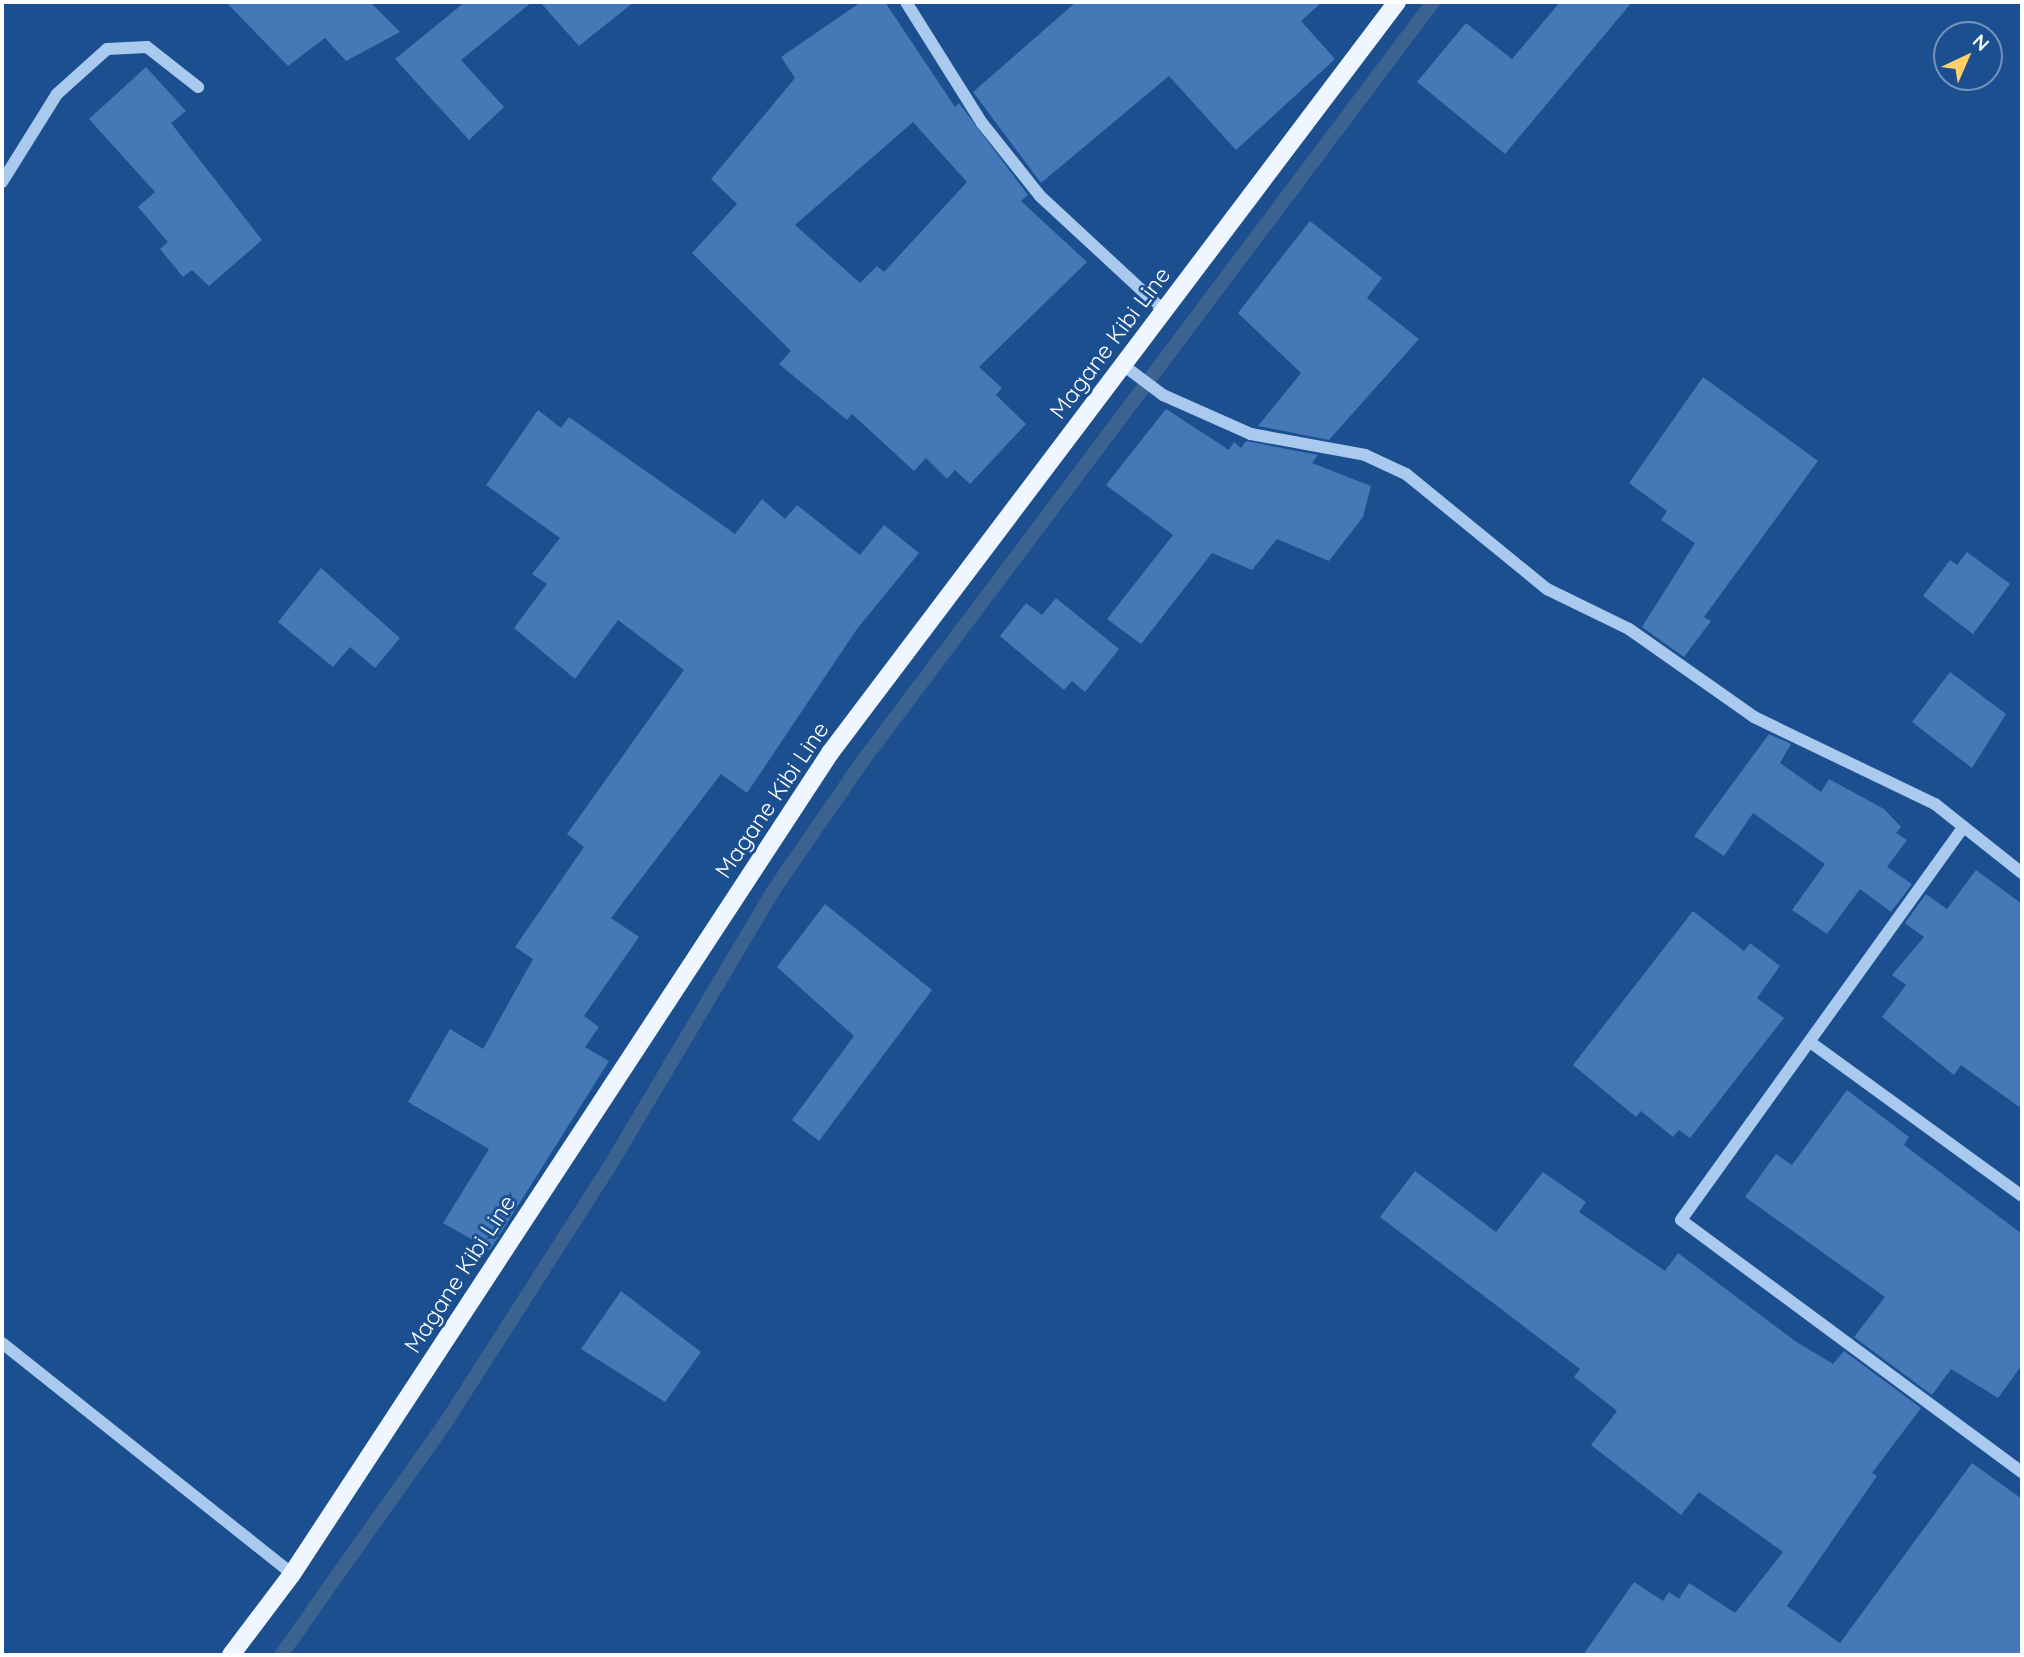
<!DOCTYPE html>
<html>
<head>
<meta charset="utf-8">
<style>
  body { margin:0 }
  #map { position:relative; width:2024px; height:1657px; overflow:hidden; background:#1b4f8f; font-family:Quicksand,sans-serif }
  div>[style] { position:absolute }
  .stream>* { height:14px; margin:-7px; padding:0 7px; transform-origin:7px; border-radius:7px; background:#3c6290 }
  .building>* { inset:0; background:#4478b7 }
  .minor>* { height:12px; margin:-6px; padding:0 6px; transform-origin:6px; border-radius:6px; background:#a9c9ee }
  .major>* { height:18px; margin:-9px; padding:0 9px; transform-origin:9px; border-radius:9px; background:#f0f6ff }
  span { translate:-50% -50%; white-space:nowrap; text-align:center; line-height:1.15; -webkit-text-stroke:6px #1b4f8f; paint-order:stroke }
  .street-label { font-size:23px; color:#fff }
  .frame { position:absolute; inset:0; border:4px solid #fff; pointer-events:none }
  .north { position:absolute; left:1933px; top:21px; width:70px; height:70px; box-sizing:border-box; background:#1b4f8f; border:2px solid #7695bc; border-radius:50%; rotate:44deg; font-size:19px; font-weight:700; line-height:28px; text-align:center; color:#fff }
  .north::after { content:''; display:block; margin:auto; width:24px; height:32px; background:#ffd166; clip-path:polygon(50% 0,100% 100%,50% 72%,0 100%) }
</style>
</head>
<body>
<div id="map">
  <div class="stream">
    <i style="left:281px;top:1655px;width:289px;rotate:-54.7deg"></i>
    <i style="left:448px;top:1419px;width:308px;rotate:-57.4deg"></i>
    <i style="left:614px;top:1159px;width:312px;rotate:-59.3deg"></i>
    <i style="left:773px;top:891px;width:157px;rotate:-55.4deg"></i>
    <i style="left:862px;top:762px;width:951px;rotate:-53.08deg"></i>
  </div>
  <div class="building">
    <i style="clip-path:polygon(226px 2px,370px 2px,400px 32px,346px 61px,325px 38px,288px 66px)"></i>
    <i style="clip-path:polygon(465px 2px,532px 2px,461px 60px,504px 107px,469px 140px,395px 59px)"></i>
    <i style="clip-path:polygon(540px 2px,634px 2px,579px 46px)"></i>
    <i style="clip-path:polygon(evenodd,861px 2px,885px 2px,955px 107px,959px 103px,1028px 195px,1021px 201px,1087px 262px,979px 367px,1002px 388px,996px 395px,1026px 424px,970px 484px,955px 470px,947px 479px,926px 458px,914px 471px,852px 414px,847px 420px,779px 364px,791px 351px,692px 253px,737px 204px,711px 179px,795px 78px,781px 57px,861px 2px,913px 122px,967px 182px,884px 272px,877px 266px,860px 283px,795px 225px,913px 122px)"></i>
    <i style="clip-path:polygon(1076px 2px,1322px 2px,1301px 21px,1335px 59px,1236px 150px,1169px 76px,1041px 183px,973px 92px)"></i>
    <i style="clip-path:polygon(1560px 2px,1632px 2px,1505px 154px,1417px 82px,1466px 23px,1512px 59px)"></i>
    <i style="clip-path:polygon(146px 67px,186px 111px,171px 123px,262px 240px,209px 286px,192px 270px,183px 277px,160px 249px,168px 242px,138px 207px,155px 192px,89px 119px)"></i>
    <i style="clip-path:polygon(1310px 221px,1382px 278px,1367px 298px,1419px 339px,1329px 440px,1258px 426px,1301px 373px,1238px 313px)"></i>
    <i style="clip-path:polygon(1703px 377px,1818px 461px,1704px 617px,1711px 621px,1684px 657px,1642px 627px,1695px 543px,1661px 520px,1667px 511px,1629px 483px)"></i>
    <i style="clip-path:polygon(1166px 409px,1229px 450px,1234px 442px,1241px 448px,1246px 441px,1318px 455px,1312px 463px,1371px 486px,1363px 517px,1329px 561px,1277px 539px,1252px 570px,1212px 553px,1141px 644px,1107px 619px,1173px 535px,1106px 485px)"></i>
    <i style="clip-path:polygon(538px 410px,561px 428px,569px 417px,735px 534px,762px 499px,785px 519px,797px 505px,860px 555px,884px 525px,919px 553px,857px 629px,747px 793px,721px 774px,611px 918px,639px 937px,584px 1016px,599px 1027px,585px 1047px,609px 1061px,490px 1250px,443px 1223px,489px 1149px,408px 1102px,450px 1029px,483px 1049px,533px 959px,515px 947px,584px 847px,567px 834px,684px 670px,618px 620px,575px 679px,514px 628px,547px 584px,532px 574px,560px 538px,486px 485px)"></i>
    <i style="clip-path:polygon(1967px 552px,2010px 584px,1973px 634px,1923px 596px,1950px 560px,1957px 565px)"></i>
    <i style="clip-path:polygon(321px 568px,400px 638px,375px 668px,350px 647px,333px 667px,278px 622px)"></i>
    <i style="clip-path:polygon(1056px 598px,1119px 649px,1085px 692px,1072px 681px,1064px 690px,1000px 636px,1026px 603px,1042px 615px)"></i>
    <i style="clip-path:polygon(1950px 672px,2006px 714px,1972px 768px,1912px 722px)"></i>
    <i style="clip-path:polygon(1769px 734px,1791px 744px,1780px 763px,1821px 792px,1829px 779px,1884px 809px,1901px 827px,1896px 833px,1907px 840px,1887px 867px,1912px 884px,1891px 912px,1860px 889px,1827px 934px,1792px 910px,1825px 864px,1753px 813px,1724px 856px,1694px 836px)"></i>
    <i style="clip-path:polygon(1976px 870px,2022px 904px,2022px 1109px,1961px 1065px,1954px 1075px,1882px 1017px,1906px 985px,1892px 975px,1924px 937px,1905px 923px,1926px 894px,1947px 909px)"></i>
    <i style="clip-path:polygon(825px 904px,932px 990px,819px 1141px,792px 1120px,854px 1036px,777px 967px)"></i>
    <i style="clip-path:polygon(1693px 911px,1744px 951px,1750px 943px,1780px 966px,1757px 998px,1784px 1018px,1690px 1138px,1679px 1130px,1673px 1137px,1641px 1111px,1636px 1117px,1573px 1065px)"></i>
    <i style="clip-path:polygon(1847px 1090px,1909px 1137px,1904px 1145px,2022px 1234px,2022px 1365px,1998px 1398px,1951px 1369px,1932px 1395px,1854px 1337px,1885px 1297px,1745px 1197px,1776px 1154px,1792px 1165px)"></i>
    <i style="clip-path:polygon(1415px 1171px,1496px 1232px,1543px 1172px,1586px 1202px,1579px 1212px,1665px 1271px,1678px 1253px,1795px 1341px,1833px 1364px,1844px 1351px,1921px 1408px,1872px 1473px,1877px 1476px,1787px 1606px,1840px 1643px,1972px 1463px,2022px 1499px,2022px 1655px,1583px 1655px,1634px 1582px,1663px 1601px,1669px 1592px,1679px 1599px,1689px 1583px,1735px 1613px,1783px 1552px,1699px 1492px,1681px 1515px,1591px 1445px,1617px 1411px,1574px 1377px,1580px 1369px,1380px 1217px)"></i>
    <i style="clip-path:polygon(621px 1291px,701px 1352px,665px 1402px,581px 1349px)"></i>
  </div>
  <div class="minor">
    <i style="left:906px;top:2px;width:143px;rotate:57.9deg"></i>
    <i style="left:982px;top:123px;width:93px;rotate:51.5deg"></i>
    <i style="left:1040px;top:196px;width:169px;rotate:42.8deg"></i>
    <i style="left:2px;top:182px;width:104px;rotate:-58deg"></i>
    <i style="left:57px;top:94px;width:67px;rotate:-42deg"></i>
    <i style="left:107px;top:49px;width:40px;rotate:-2.9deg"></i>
    <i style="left:147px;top:47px;width:65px;rotate:38.1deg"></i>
    <i style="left:1123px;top:365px;width:50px;rotate:36.9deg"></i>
    <i style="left:1163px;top:395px;width:96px;rotate:23.9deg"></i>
    <i style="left:1251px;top:434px;width:116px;rotate:10.4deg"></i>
    <i style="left:1365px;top:455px;width:45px;rotate:24.9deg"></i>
    <i style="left:1406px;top:474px;width:182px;rotate:39.2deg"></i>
    <i style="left:1547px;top:589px;width:91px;rotate:26deg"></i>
    <i style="left:1629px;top:629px;width:153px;rotate:35.1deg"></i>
    <i style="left:1754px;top:717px;width:201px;rotate:25.7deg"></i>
    <i style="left:1935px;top:804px;width:111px;rotate:38.4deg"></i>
    <i style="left:1962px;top:829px;width:481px;rotate:125.7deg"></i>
    <i style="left:1681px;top:1220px;width:424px;rotate:36.5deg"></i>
    <i style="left:1810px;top:1042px;width:262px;rotate:36deg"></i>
    <i style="left:2px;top:1343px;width:371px;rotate:38.5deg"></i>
  </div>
  <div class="major">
    <i style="left:231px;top:1655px;width:101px;rotate:-53deg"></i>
    <i style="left:292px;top:1574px;width:982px;rotate:-56.76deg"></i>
    <i style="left:830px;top:753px;width:941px;rotate:-52.95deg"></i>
  </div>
  <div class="street-label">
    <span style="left:1110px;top:343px;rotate:-53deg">Magane Kibi Line</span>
    <span style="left:772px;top:800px;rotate:-56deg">Magane Kibi Line</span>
    <span style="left:460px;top:1274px;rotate:-57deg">Magane Kibi Line</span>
  </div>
  <div class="frame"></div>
  <div class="north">N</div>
</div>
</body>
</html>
